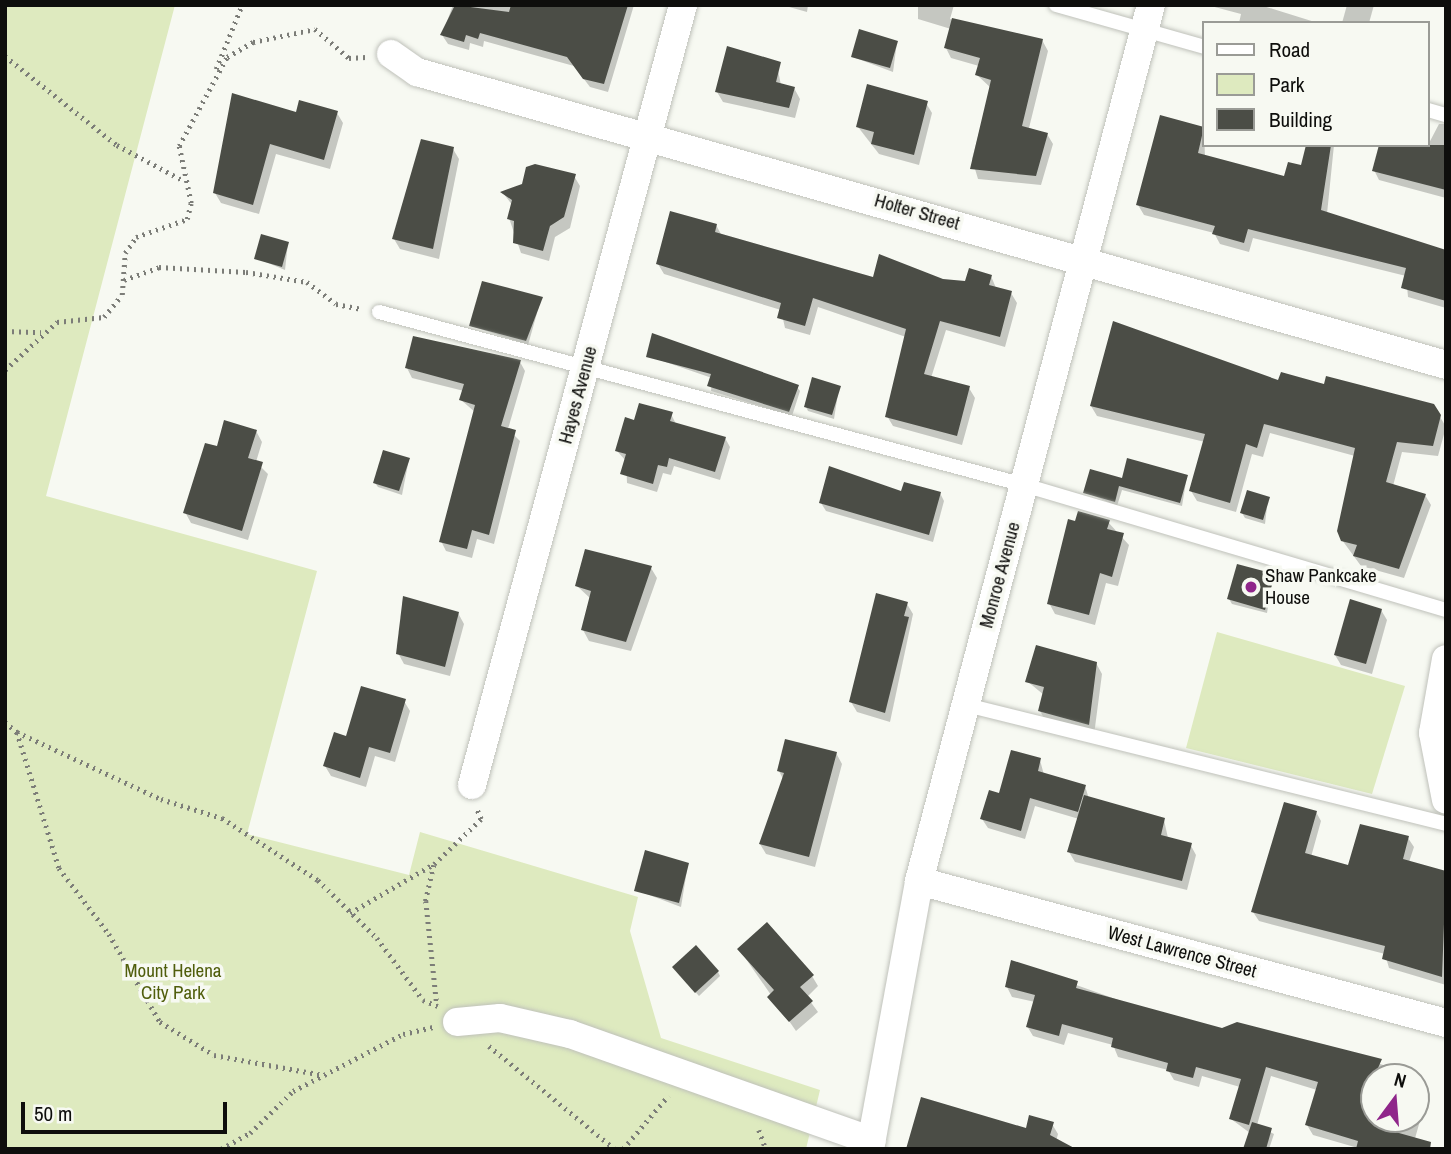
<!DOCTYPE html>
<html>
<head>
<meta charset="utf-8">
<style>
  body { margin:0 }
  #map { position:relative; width:1451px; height:1154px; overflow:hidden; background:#f7f9f2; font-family:"Archivo Narrow",sans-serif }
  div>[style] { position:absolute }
  .green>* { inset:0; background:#deeabf }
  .shadow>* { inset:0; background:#0003 }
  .building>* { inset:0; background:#4b4d46 }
  .path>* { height:4.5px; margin-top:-2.25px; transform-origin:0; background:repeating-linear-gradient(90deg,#7c7d78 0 2px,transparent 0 7px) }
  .roads { filter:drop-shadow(0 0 2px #bfc1ba) drop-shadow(0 0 2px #bfc1ba) }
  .lane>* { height:14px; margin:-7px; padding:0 7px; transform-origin:7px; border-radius:7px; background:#fff }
  .street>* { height:28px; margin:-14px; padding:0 14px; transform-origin:14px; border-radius:14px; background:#fff }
  .dots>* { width:19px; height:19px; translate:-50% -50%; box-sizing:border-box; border:4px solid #f7f9f2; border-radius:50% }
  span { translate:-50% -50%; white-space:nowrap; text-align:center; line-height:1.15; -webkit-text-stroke:7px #f7f9f2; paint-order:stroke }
  .street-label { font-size:19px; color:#0e0e0c }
  .poi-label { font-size:19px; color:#0e0e0c }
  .left { translate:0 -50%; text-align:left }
  .park-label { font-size:19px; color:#505e0c }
  .frame { position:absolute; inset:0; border:7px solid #0e0e0c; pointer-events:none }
  .legend { position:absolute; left:1202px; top:21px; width:228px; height:126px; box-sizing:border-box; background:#f7f9f2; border:2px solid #9a9b96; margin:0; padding:9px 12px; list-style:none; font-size:21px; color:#0e0e0c }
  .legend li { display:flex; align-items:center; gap:14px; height:35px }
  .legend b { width:35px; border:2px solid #9a9b96 }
  .north { position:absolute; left:1360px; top:1063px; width:70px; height:70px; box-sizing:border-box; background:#f7f9f2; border:2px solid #9a9b96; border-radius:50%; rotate:16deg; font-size:19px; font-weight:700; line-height:28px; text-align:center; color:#0e0e0c }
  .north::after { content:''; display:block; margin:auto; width:24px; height:32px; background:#8f268a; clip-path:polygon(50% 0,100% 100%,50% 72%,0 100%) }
  .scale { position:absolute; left:21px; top:1102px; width:206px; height:32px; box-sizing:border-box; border:4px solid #0e0e0c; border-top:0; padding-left:9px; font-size:21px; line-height:24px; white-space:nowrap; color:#0e0e0c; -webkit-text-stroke:5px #f7f9f2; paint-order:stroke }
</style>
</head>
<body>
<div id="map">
  <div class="green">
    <i style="clip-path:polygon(5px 5px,175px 5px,46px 496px,317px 571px,247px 834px,409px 875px,420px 832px,638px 897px,630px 931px,661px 1038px,820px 1090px,806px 1149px,5px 1149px)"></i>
    <i style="clip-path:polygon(1217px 632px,1405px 686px,1372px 794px,1186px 748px)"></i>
  </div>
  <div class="shadow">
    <i style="clip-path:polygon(453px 5px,634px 5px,608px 92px,590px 87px,574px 66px,484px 41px,483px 47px,470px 43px,469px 50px,448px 44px,442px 35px)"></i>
    <i style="clip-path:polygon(782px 5px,808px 5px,807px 12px)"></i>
    <i style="clip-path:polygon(918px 5px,954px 5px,950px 19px,1042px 40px,1048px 51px,1029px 128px,1047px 134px,1053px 144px,1041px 185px,978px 179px,972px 159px,991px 88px,977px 75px,979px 66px,951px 58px,946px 48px,951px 29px,918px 19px)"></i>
    <i style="clip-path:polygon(1207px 5px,1260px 5px,1318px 23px,1239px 23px,1241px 14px)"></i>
    <i style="clip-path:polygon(1347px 5px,1374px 5px,1369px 23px,1342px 23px)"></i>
    <i style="clip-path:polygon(897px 42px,893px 72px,853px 57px)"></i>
    <i style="clip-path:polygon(776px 61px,781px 85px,794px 88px,800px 99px,795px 118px,723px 102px,717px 92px)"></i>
    <i style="clip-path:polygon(926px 103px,932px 113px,919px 165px,879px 154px,858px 127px)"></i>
    <i style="clip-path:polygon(337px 113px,343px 123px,330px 169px,276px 154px,259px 214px,221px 203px,215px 193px,297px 114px)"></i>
    <i style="clip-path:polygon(1161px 117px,1204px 129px,1205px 157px,1285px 178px,1302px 167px,1308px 145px,1334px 145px,1327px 214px,1446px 251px,1446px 308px,1408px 297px,1406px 276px,1253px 238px,1249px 252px,1220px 244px,1214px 233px,1144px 215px,1138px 205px)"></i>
    <i style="clip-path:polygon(1439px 124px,1446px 124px,1446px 198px,1379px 180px,1374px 170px,1428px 145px)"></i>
    <i style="clip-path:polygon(453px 149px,459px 159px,439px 259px,400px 249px,394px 239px)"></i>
    <i style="clip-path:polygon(574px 176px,580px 186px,570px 228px,555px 237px,549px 261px,521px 253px,509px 218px,513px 206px,503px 193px)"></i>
    <i style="clip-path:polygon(716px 225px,722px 236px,874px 279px,966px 283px,991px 276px,996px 288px,1011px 293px,1017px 303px,1005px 347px,946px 330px,931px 378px,969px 388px,975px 398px,962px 445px,893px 426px,887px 416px,906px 337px,818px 307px,810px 335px,785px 328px,781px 310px,664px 274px,658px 264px)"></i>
    <i style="clip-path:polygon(288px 243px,285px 270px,256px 258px)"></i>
    <i style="clip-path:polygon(541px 299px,528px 345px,471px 326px)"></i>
    <i style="clip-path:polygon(1114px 323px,1280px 382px,1433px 405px,1446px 427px,1438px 456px,1402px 452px,1393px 486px,1425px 495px,1431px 505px,1404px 578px,1361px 566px,1342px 540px,1355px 456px,1270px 433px,1263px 457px,1252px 454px,1236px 512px,1197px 501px,1191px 491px,1205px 442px,1097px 416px,1091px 406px)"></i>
    <i style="clip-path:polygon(648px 356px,797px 387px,800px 391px,792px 416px,711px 391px,712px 378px)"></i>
    <i style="clip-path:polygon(520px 362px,525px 371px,508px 429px,520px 441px,494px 544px,477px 539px,472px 558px,446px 551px,441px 541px,475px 412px,461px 400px,464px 391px,412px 378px,407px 368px)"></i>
    <i style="clip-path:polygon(839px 387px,834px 419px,808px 411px,806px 407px)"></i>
    <i style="clip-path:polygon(671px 414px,676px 424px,725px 438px,730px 447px,720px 480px,674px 466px,671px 475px,663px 473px,657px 492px,627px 483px,626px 461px,617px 451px,635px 422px)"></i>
    <i style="clip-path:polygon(256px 431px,262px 442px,256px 462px,268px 474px,248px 540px,191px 523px,185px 512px,218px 448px)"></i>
    <i style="clip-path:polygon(409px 459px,402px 495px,378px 487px,375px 483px)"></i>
    <i style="clip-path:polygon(1187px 476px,1182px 506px,1122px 490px,1117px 506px,1085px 492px,1123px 480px)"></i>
    <i style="clip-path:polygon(902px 493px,940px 493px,944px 501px,933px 542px,826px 511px,821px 503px)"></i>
    <i style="clip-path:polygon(1268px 498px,1265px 524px,1245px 518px,1242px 513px)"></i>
    <i style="clip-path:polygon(1108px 522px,1129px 545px,1118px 586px,1106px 583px,1095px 625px,1055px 614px,1049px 603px,1077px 523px)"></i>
    <i style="clip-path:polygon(651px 568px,657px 578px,631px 651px,589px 641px,583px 630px,591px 599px,577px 586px)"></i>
    <i style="clip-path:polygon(1273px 575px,1267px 613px,1232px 604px,1229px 599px)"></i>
    <i style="clip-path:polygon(907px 604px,913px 614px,890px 722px,857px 712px,851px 702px)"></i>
    <i style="clip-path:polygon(1381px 610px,1387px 620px,1372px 674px,1341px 665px,1335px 655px)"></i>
    <i style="clip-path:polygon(458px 613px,464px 624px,450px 676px,404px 664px,398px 653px)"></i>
    <i style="clip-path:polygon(1096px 663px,1102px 674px,1094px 735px,1046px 722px,1040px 711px,1044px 695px,1027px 681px)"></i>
    <i style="clip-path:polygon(404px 701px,410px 711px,395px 762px,375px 756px,366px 787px,331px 776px,325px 766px,347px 738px)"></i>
    <i style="clip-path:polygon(836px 753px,842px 764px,815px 867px,766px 854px,760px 844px,783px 779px,779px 771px)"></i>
    <i style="clip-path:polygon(1040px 760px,1044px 775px,1085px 786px,1089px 799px,1164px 820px,1168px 838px,1190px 844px,1196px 855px,1187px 890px,1075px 862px,1069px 852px,1079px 819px,1035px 806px,1025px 839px,988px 828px,982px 819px,1000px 795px)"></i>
    <i style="clip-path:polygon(1316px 812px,1321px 821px,1311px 857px,1350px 868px,1408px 838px,1414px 847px,1409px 862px,1446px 873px,1446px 985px,1389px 968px,1385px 954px,1259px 921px,1253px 912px)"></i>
    <i style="clip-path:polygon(688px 864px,681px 907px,636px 890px)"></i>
    <i style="clip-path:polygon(739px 949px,812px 976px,818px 986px,807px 997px,818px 1012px,796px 1031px)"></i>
    <i style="clip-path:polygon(evenodd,1012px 962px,1138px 1007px,1222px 1030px,1326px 1045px,1423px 1079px,1429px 1089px,1412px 1149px,1358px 1148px,1313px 1135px,1307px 1125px,1317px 1090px,1271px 1076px,1257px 1125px,1274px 1134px,1269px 1149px,1245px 1149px,1250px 1133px,1231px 1119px,1240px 1087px,1202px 1076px,1199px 1087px,1174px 1080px,1168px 1070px,1118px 1057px,1113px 1045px,1068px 1033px,1064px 1045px,1033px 1036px,1027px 1026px,1035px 1002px,1012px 997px,1007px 987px,1012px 962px,1374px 1077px,1416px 1077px,1416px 1119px,1374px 1119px,1374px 1077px)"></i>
    <i style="clip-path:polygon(677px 972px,718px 972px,720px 976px,699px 996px)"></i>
    <i style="clip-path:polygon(1052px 1124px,1058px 1134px,1054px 1149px,1027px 1130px)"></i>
  </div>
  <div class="building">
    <i style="clip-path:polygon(455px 5px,509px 12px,511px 5px,628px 5px,604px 84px,583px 79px,567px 57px,480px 33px,478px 39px,466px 35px,464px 42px,440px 35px)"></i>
    <i style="clip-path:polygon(952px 18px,1043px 39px,1022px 126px,1048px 133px,1036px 176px,970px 169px,991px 80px,975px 75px,980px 58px,944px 48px)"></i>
    <i style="clip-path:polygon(859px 29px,898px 41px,890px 68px,851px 57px)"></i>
    <i style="clip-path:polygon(727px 46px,781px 62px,776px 82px,795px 87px,789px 108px,715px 92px)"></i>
    <i style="clip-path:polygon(867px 84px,928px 101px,914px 155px,871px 144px,874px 132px,856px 127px)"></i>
    <i style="clip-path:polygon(232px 93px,296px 112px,299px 100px,338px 111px,324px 160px,270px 144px,253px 205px,213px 193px)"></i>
    <i style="clip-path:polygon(1160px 115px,1204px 127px,1198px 153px,1284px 176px,1288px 162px,1301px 165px,1306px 145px,1331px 145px,1321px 210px,1446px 250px,1446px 301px,1401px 288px,1406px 268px,1248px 229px,1244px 243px,1212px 234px,1215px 226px,1136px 205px)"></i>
    <i style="clip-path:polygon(421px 139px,454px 147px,433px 249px,392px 239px)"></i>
    <i style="clip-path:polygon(1379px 145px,1446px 145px,1446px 190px,1372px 171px)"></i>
    <i style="clip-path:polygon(535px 164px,576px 174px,564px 217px,550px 226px,543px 251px,513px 243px,514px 221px,507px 219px,512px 200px,500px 192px,522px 184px,526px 167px)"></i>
    <i style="clip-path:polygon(670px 211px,717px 224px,715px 232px,873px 277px,879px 254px,943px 279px,965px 281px,969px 268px,992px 275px,989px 285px,1012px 291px,1000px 337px,940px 321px,924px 374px,970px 386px,957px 436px,885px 417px,906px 329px,813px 298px,805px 326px,777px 318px,781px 303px,656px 264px)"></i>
    <i style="clip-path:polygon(261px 234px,289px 242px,282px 267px,254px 259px)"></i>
    <i style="clip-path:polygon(482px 281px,543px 297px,526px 341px,469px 326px)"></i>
    <i style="clip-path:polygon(1113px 321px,1278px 380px,1281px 372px,1324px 384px,1326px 376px,1434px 404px,1441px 415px,1433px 446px,1397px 442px,1386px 482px,1426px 494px,1399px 569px,1353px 556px,1357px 545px,1341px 541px,1337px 531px,1355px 448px,1264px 424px,1257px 448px,1246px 444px,1230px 503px,1189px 491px,1205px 434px,1090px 406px)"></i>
    <i style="clip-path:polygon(652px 333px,799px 385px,789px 412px,707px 386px,711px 374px,646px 357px)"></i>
    <i style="clip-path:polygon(413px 336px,521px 360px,501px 426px,516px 430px,489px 535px,472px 530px,467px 549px,439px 542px,475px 405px,459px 400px,464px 384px,405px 368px)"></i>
    <i style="clip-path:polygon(812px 377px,841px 386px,832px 415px,804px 407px)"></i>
    <i style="clip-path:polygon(639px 403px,673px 412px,670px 421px,726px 437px,715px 472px,669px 458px,667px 467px,658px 465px,653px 484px,620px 474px,626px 454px,615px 451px,625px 417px,634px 420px)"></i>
    <i style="clip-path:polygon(224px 420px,257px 430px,248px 458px,263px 462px,242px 531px,183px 513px,205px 443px,217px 446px)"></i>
    <i style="clip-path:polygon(383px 450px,410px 458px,399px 491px,373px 483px)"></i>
    <i style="clip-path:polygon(1127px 458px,1188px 475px,1180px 503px,1119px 486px,1115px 502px,1083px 493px,1090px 469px,1122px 478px)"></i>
    <i style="clip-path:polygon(829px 466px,901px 491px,904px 482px,941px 492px,929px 535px,819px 503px)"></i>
    <i style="clip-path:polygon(1247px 490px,1270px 497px,1263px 520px,1240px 513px)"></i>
    <i style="clip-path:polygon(1078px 511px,1110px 520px,1107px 529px,1124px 533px,1112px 577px,1100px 573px,1089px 615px,1047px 604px,1068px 519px,1075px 521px)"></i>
    <i style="clip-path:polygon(585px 549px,652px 566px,626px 642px,581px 630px,591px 591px,575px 586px)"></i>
    <i style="clip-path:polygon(1237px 564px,1275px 574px,1265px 610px,1227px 599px)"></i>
    <i style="clip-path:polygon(876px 593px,908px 602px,904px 616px,909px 617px,885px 713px,849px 702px)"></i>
    <i style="clip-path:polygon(403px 596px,459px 612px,445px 667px,396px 654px)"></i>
    <i style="clip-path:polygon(1350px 599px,1382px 609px,1366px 664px,1334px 655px)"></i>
    <i style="clip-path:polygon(1036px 645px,1097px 662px,1089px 725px,1038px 711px,1044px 687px,1025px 682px)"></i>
    <i style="clip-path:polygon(361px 686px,406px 699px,390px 753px,369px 747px,360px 778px,323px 766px,334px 732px,346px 736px)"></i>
    <i style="clip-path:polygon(785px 739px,837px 752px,809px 857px,759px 844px,784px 773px,777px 771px)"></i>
    <i style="clip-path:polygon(1011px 750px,1041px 758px,1038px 771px,1086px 785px,1078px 812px,1030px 798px,1021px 831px,980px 819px,989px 790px,999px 793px)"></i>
    <i style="clip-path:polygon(1084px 795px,1165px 818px,1161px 835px,1192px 843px,1182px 881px,1067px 852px)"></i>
    <i style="clip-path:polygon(1284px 802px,1317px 811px,1305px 853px,1348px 865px,1360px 824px,1409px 836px,1403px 859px,1446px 871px,1442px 977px,1382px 959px,1385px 946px,1251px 912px)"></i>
    <i style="clip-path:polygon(645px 850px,689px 863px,679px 903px,634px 891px)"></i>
    <i style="clip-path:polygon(767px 922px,814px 975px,800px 987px,813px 1001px,789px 1022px,767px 997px,774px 990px,737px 949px)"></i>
    <i style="clip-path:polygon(696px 945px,719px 971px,695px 993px,672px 967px)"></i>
    <i style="clip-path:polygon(1011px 960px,1078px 981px,1076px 988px,1222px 1028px,1237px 1022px,1382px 1059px,1374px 1077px,1374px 1126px,1431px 1142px,1430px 1149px,1356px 1149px,1358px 1141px,1305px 1125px,1318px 1082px,1266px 1067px,1249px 1125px,1229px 1119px,1241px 1079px,1196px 1067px,1193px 1078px,1166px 1071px,1168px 1063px,1111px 1047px,1113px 1038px,1062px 1024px,1059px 1036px,1026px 1027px,1035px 995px,1005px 987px)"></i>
    <i style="clip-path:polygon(921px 1097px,1026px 1128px,1029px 1115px,1054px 1122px,1050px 1135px,1076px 1149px,906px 1149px)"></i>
    <i style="clip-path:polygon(1252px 1122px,1272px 1128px,1266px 1149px,1243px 1149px)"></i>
  </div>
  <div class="path">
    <i style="left:5px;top:56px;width:143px;rotate:38.5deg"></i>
    <i style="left:117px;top:145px;width:76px;rotate:28.2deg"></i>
    <i style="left:216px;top:69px;width:69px;rotate:-67.9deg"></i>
    <i style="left:124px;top:280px;width:37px;rotate:-20deg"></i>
    <i style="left:159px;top:267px;width:87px;rotate:3.3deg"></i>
    <i style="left:246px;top:272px;width:62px;rotate:9.3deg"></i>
    <i style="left:307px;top:282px;width:36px;rotate:37deg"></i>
    <i style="left:336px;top:304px;width:25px;rotate:11deg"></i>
    <i style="left:5px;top:331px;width:36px;rotate:2deg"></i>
    <i style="left:5px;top:370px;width:71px;rotate:-42.7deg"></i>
    <i style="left:57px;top:322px;width:47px;rotate:-6.1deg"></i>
    <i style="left:104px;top:317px;width:28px;rotate:-51deg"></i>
    <i style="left:122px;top:295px;width:42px;rotate:-85.9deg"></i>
    <i style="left:125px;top:253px;width:19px;rotate:-55deg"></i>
    <i style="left:136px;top:237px;width:54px;rotate:-19.4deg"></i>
    <i style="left:187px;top:219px;width:16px;rotate:-76deg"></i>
    <i style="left:191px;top:203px;width:58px;rotate:-101.9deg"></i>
    <i style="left:179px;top:146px;width:101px;rotate:-61.7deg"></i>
    <i style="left:227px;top:57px;width:30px;rotate:-30deg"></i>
    <i style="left:253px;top:42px;width:63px;rotate:-11.8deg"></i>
    <i style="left:315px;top:29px;width:45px;rotate:40.5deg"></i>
    <i style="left:349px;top:58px;width:17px;rotate:-3deg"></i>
    <i style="left:5px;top:722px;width:16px;rotate:40deg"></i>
    <i style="left:17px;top:732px;width:142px;rotate:72.8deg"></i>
    <i style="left:59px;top:868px;width:83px;rotate:52.9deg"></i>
    <i style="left:109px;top:934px;width:102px;rotate:59.9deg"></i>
    <i style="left:160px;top:1022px;width:63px;rotate:31.4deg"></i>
    <i style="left:214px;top:1055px;width:111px;rotate:10.4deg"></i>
    <i style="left:17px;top:732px;width:159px;rotate:25deg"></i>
    <i style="left:161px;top:799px;width:64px;rotate:17.3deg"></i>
    <i style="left:222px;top:818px;width:114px;rotate:32.9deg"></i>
    <i style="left:318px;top:880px;width:83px;rotate:44.5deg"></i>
    <i style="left:377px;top:938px;width:77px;rotate:53.4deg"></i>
    <i style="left:423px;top:1000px;width:16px;rotate:22deg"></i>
    <i style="left:434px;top:865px;width:37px;rotate:103deg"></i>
    <i style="left:426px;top:901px;width:105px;rotate:84deg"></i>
    <i style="left:350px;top:913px;width:97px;rotate:-30.3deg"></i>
    <i style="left:434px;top:864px;width:65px;rotate:-43.8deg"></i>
    <i style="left:481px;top:819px;width:10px;rotate:-114deg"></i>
    <i style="left:489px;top:1046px;width:163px;rotate:39.3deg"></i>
    <i style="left:759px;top:1130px;width:20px;rotate:70deg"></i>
    <i style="left:221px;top:1149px;width:33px;rotate:-29deg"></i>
    <i style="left:250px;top:1133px;width:60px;rotate:-44.3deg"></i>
    <i style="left:293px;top:1091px;width:124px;rotate:-27.4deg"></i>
    <i style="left:403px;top:1034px;width:31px;rotate:-13deg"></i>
    <i style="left:623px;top:1149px;width:70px;rotate:-49.7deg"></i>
  </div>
  <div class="roads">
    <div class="lane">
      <i style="left:1056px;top:5px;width:154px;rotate:15.8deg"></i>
      <i style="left:1428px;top:110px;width:19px;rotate:16deg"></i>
      <i style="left:379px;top:312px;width:668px;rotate:15.01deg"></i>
      <i style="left:1024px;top:485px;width:440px;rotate:16.5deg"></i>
      <i style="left:966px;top:705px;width:495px;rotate:13.9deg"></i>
    </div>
    <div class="street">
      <i style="left:391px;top:54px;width:32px;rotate:35deg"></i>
      <i style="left:417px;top:72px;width:1070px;rotate:15.89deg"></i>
      <i style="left:1446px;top:659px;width:75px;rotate:100deg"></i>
      <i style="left:1433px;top:733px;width:68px;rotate:79deg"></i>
      <i style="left:472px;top:785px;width:808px;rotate:-74.86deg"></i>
      <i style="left:919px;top:881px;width:546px;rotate:15.08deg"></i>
      <i style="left:457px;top:1022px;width:43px;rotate:-5.3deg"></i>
      <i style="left:500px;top:1018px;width:72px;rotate:12.9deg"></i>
      <i style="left:570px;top:1034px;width:320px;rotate:19.5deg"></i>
      <i style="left:870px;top:1149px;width:272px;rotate:-79.6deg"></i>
      <i style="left:919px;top:881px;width:906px;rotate:-75.17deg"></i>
    </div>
  </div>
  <div class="dots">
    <i style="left:1251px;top:587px;background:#8f268a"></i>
  </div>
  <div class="street-label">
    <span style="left:917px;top:212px;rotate:16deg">Holter Street</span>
    <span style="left:578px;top:395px;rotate:-75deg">Hayes Avenue</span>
    <span style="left:1000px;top:575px;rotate:-75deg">Monroe Avenue</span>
    <span style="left:1182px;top:952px;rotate:15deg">West Lawrence Street</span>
  </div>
  <div class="poi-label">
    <span class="left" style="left:1265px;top:587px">Shaw Pankcake<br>House</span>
  </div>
  <div class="park-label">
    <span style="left:173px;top:982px">Mount Helena<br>City Park</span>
  </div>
  <div class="frame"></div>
  <ul class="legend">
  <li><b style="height:9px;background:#fff"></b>Road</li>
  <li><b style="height:19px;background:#deeabf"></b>Park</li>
  <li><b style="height:19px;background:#4b4d46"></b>Building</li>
  </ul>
  <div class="north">N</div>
  <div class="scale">50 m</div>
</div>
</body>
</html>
